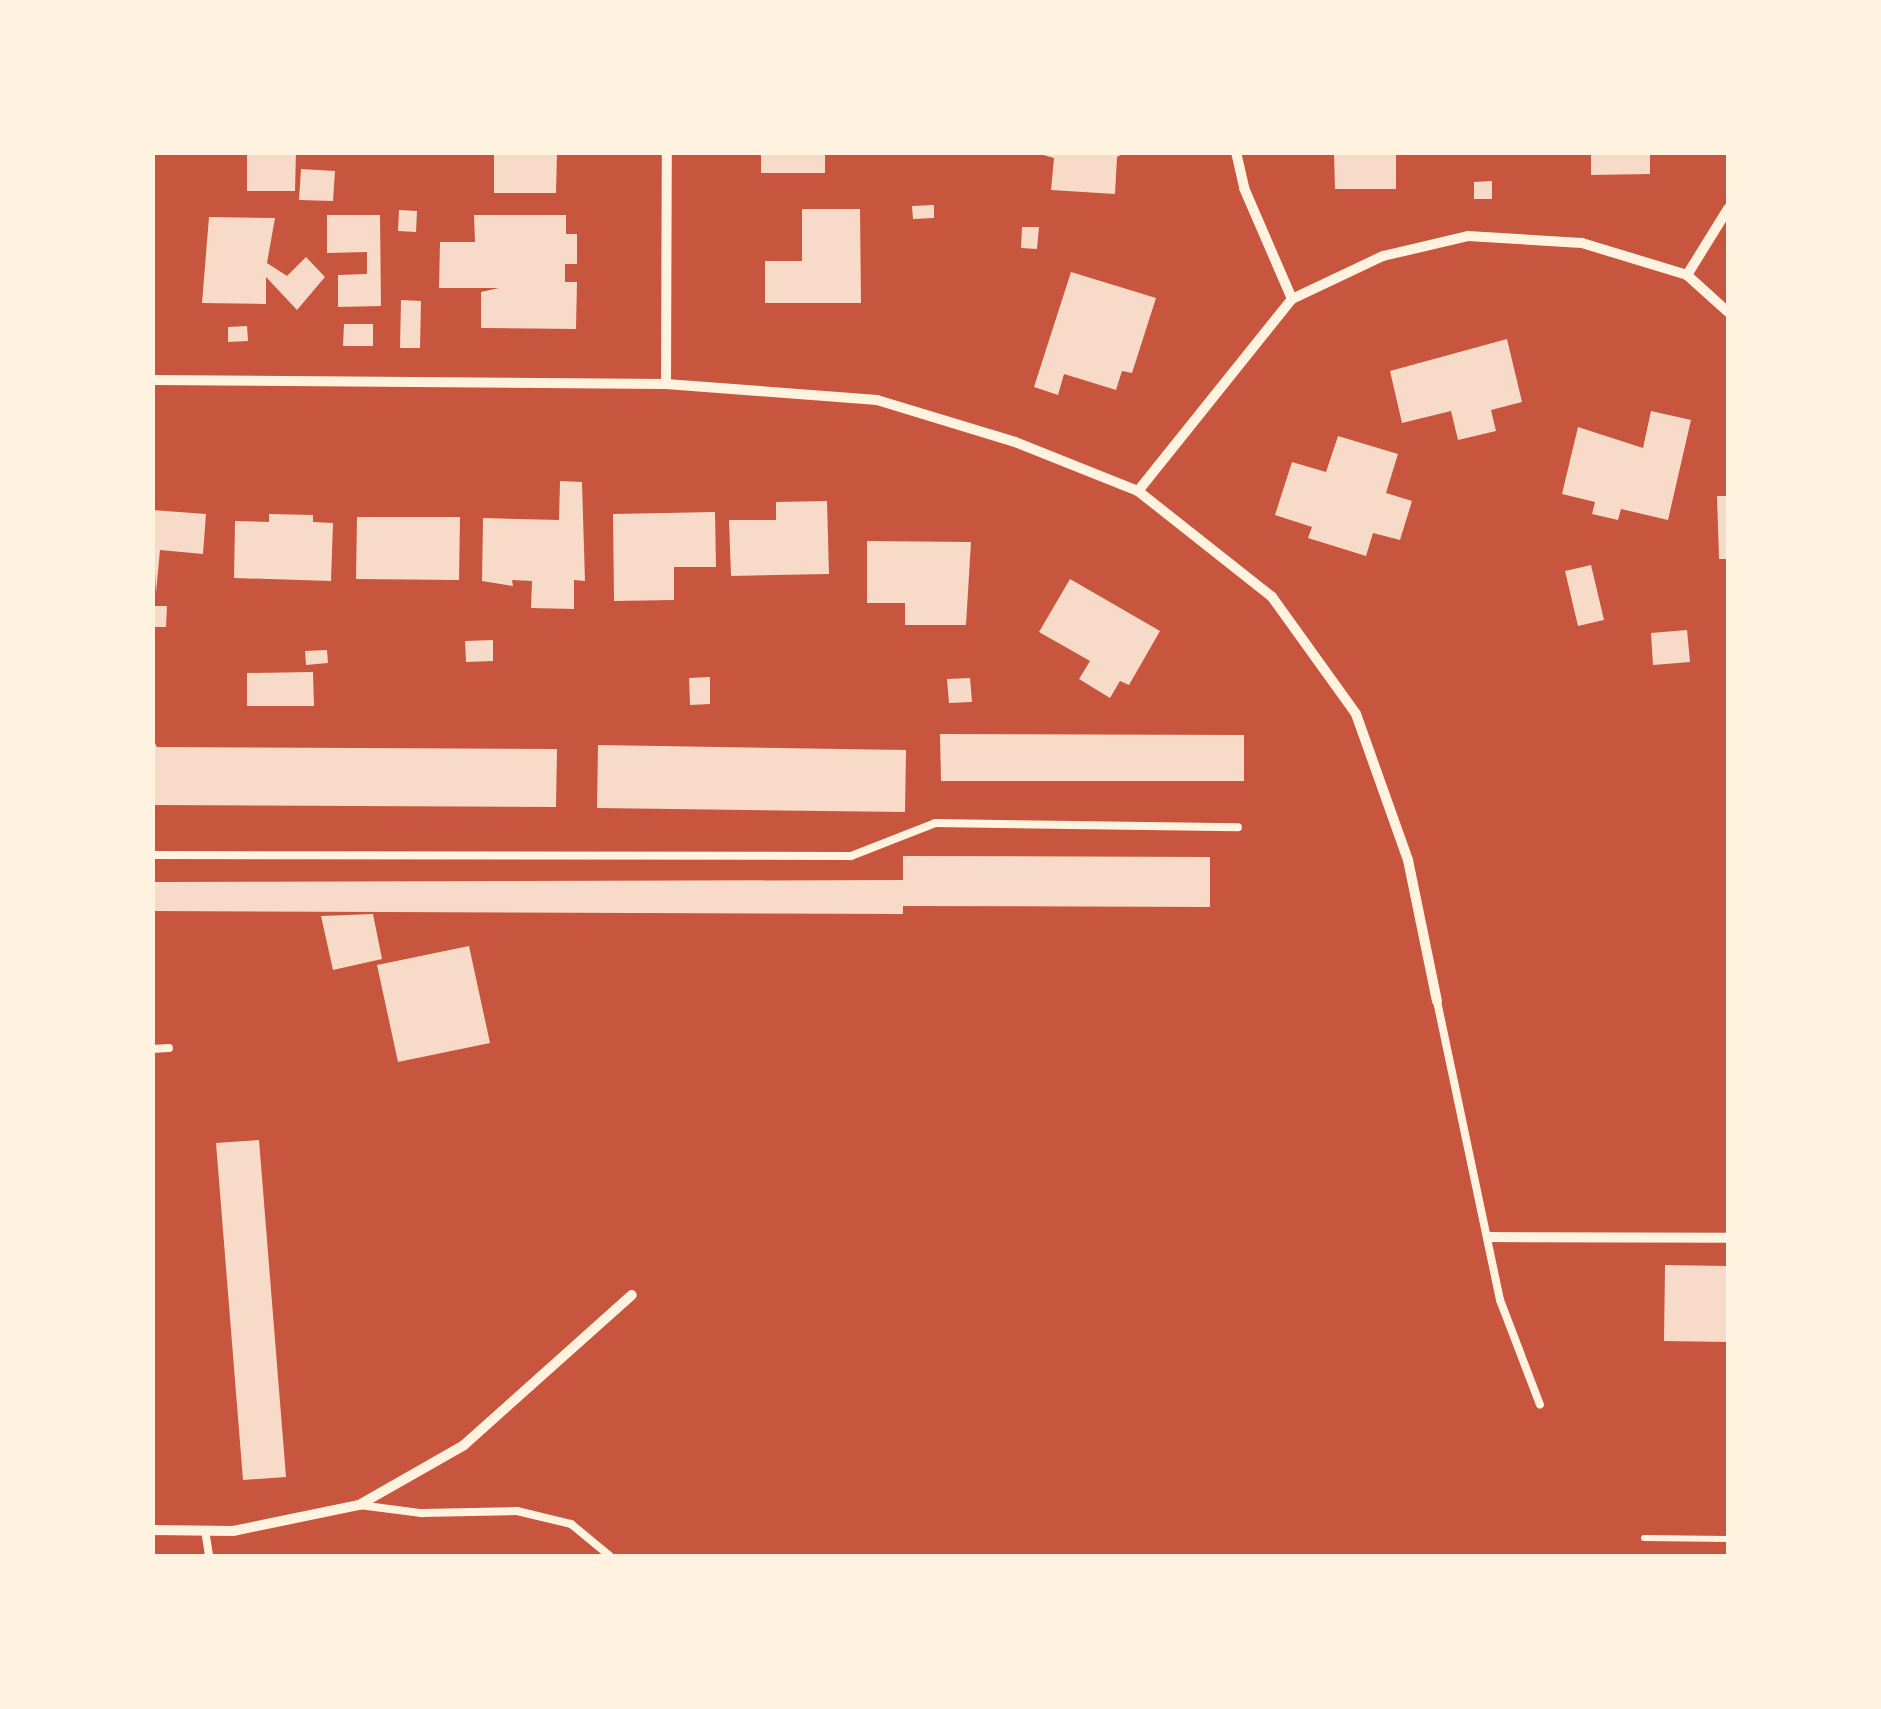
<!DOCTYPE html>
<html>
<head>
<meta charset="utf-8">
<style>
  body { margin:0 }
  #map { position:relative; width:1881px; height:1709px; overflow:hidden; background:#c8553d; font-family:"Space Grotesk",sans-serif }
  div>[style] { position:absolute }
  .building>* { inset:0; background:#f7dbc8 }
  .path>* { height:6px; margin:-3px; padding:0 3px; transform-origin:3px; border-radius:3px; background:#fff3e0 }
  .service>* { height:8px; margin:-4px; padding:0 4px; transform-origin:4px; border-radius:4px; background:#fff3e0 }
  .minor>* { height:10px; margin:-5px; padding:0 5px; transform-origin:5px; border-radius:5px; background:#fff3e0 }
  span { translate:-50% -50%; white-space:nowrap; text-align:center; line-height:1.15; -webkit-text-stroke:10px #fff3e0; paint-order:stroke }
  .frame { position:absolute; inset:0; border:155px solid #fff3e0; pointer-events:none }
</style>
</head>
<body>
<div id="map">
  <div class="building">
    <i style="clip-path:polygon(247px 152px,296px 152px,295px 191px,247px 191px)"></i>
    <i style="clip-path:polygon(494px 152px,557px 152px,556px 193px,494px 193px)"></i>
    <i style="clip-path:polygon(761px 152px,825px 152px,825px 173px,761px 173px)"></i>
    <i style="clip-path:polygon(1033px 152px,1125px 152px,1117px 157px,1115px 194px,1051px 190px,1054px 158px)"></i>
    <i style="clip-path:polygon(1334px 152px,1396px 152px,1396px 189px,1335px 189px)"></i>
    <i style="clip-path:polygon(1591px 152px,1650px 152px,1650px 174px,1591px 175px)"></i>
    <i style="clip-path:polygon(301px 169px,335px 171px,333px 201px,299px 200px)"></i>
    <i style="clip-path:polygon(1492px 181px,1492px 199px,1474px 199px,1474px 182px)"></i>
    <i style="clip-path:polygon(934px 205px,934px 218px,913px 219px,912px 206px)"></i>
    <i style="clip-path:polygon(802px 209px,860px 209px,861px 303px,765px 303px,765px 261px,802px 261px)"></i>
    <i style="clip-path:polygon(399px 210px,417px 211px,416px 232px,398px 231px)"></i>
    <i style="clip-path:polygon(327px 215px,380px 215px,381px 306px,338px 307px,338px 275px,367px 274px,367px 252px,327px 253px)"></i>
    <i style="clip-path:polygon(474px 215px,566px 215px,566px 234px,577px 234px,577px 264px,565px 264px,565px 282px,577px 282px,576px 329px,481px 328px,481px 292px,499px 288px,439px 288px,440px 242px,475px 242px)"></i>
    <i style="clip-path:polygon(209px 217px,275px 218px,267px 263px,287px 276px,306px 257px,325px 277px,297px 310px,266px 277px,266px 304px,202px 303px)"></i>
    <i style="clip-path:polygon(1022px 227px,1039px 227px,1037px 249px,1021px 248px)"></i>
    <i style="clip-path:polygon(1071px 272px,1156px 298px,1132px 373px,1122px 371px,1116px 390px,1064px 374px,1058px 395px,1034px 387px)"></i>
    <i style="clip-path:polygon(401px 300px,421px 301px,420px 348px,400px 348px)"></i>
    <i style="clip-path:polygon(344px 324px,373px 324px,373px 346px,343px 346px)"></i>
    <i style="clip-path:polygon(247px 326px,248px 341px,228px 342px,228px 327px)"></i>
    <i style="clip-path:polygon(1507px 339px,1522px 402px,1491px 410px,1496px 431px,1458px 440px,1451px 411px,1402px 423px,1390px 371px)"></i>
    <i style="clip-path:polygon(1651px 411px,1691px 420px,1668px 520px,1621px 509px,1618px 520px,1592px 514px,1595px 502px,1562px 494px,1578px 427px,1643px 448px)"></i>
    <i style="clip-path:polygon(1338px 436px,1398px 454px,1386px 493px,1412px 501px,1400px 540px,1373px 533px,1366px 556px,1308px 538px,1312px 527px,1275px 515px,1292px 462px,1326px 472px)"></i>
    <i style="clip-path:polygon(560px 481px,582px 482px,585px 581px,574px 580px,574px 609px,531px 608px,532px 581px,512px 580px,513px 586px,482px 581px,483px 518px,559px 520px)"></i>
    <i style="clip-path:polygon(1717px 496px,1728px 496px,1728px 559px,1719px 559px)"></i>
    <i style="clip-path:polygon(827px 501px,829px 574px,731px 576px,729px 520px,776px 520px,776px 502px)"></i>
    <i style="clip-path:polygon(152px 510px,206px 514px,203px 554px,160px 550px,156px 593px)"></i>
    <i style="clip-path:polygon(715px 512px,716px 567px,674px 567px,674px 600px,614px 601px,613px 514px)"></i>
    <i style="clip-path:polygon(269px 514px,313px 515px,313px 522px,333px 523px,331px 581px,234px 578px,235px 521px,269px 522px)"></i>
    <i style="clip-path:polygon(357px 517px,460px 517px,459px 580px,356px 579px)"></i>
    <i style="clip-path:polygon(867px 541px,971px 542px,966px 625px,905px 625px,905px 603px,867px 603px)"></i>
    <i style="clip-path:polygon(1591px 565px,1604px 620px,1578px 626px,1565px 571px)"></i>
    <i style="clip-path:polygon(1070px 579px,1160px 631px,1129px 685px,1120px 681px,1110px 698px,1079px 679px,1090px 661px,1039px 632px)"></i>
    <i style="clip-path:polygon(153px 606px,167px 606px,166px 627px,153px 627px)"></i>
    <i style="clip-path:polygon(1687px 630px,1690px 662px,1653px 665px,1651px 633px)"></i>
    <i style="clip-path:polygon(493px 640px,493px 661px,466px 662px,465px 641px)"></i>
    <i style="clip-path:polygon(327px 650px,328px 663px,306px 665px,305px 651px)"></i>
    <i style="clip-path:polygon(313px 672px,314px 706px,247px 706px,247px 673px)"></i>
    <i style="clip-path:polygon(710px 677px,710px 704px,690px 705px,689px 678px)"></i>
    <i style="clip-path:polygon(970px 678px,972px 702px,949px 703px,947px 679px)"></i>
    <i style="clip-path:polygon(940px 734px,1244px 735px,1244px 781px,941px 781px)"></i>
    <i style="clip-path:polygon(152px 738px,157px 747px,557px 749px,556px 807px,155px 805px)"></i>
    <i style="clip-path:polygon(598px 745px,906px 750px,905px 812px,597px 808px)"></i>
    <i style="clip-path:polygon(903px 856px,1210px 857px,1210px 907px,903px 906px,903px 914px,152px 911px,152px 882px,903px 880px)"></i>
    <i style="clip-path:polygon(373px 914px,382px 959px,333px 970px,321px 916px)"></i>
    <i style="clip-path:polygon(469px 946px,490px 1043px,398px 1062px,377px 965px)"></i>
    <i style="clip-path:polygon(259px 1140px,286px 1477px,243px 1480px,216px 1143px)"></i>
    <i style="clip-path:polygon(1665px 1265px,1728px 1266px,1728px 1342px,1664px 1341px)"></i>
  </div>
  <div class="path">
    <i style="left:1644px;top:1538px;width:84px;rotate:0.7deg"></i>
  </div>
  <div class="service">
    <i style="left:152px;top:855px;width:699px;rotate:0.08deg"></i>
    <i style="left:851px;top:856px;width:90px;rotate:-21.4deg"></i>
    <i style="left:935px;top:823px;width:303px;rotate:0.8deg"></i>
    <i style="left:1437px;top:1001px;width:306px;rotate:78.1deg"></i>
    <i style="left:1500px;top:1300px;width:112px;rotate:69.1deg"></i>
    <i style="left:152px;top:1049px;width:17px;rotate:-3deg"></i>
    <i style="left:359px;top:1505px;width:63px;rotate:7.4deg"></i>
    <i style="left:421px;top:1513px;width:96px;rotate:-1.2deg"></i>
    <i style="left:517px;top:1511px;width:56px;rotate:13.5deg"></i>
    <i style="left:571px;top:1524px;width:50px;rotate:39.4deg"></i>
    <i style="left:205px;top:1530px;width:26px;rotate:81deg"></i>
  </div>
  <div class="minor">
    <i style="left:1236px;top:152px;width:37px;rotate:77deg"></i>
    <i style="left:1244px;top:188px;width:121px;rotate:66.6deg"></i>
    <i style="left:1687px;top:275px;width:78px;rotate:-58.2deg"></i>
    <i style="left:152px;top:380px;width:514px;rotate:0.45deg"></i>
    <i style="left:666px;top:384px;width:212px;rotate:4.3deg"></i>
    <i style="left:877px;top:400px;width:144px;rotate:16.9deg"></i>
    <i style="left:1015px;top:442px;width:132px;rotate:21.7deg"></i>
    <i style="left:1138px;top:491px;width:171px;rotate:38.3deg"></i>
    <i style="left:1272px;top:597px;width:144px;rotate:54.3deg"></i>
    <i style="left:1356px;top:714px;width:155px;rotate:70.4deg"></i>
    <i style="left:1408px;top:860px;width:144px;rotate:78.4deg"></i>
    <i style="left:666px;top:384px;width:232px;rotate:-89.8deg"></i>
    <i style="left:1138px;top:491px;width:246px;rotate:-51.3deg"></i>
    <i style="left:1292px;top:299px;width:101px;rotate:-25.3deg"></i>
    <i style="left:1383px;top:256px;width:87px;rotate:-13.2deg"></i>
    <i style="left:1468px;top:236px;width:114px;rotate:3.5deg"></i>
    <i style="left:1582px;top:243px;width:110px;rotate:16.9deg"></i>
    <i style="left:1687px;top:275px;width:55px;rotate:42.1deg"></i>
    <i style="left:1488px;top:1237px;width:240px;rotate:0.2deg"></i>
    <i style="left:152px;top:1530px;width:81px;rotate:0.7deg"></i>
    <i style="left:233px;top:1531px;width:129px;rotate:-11.7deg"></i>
    <i style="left:359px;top:1505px;width:121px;rotate:-29.7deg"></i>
    <i style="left:464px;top:1445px;width:225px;rotate:-41.8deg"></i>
  </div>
  <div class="frame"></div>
</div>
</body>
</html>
